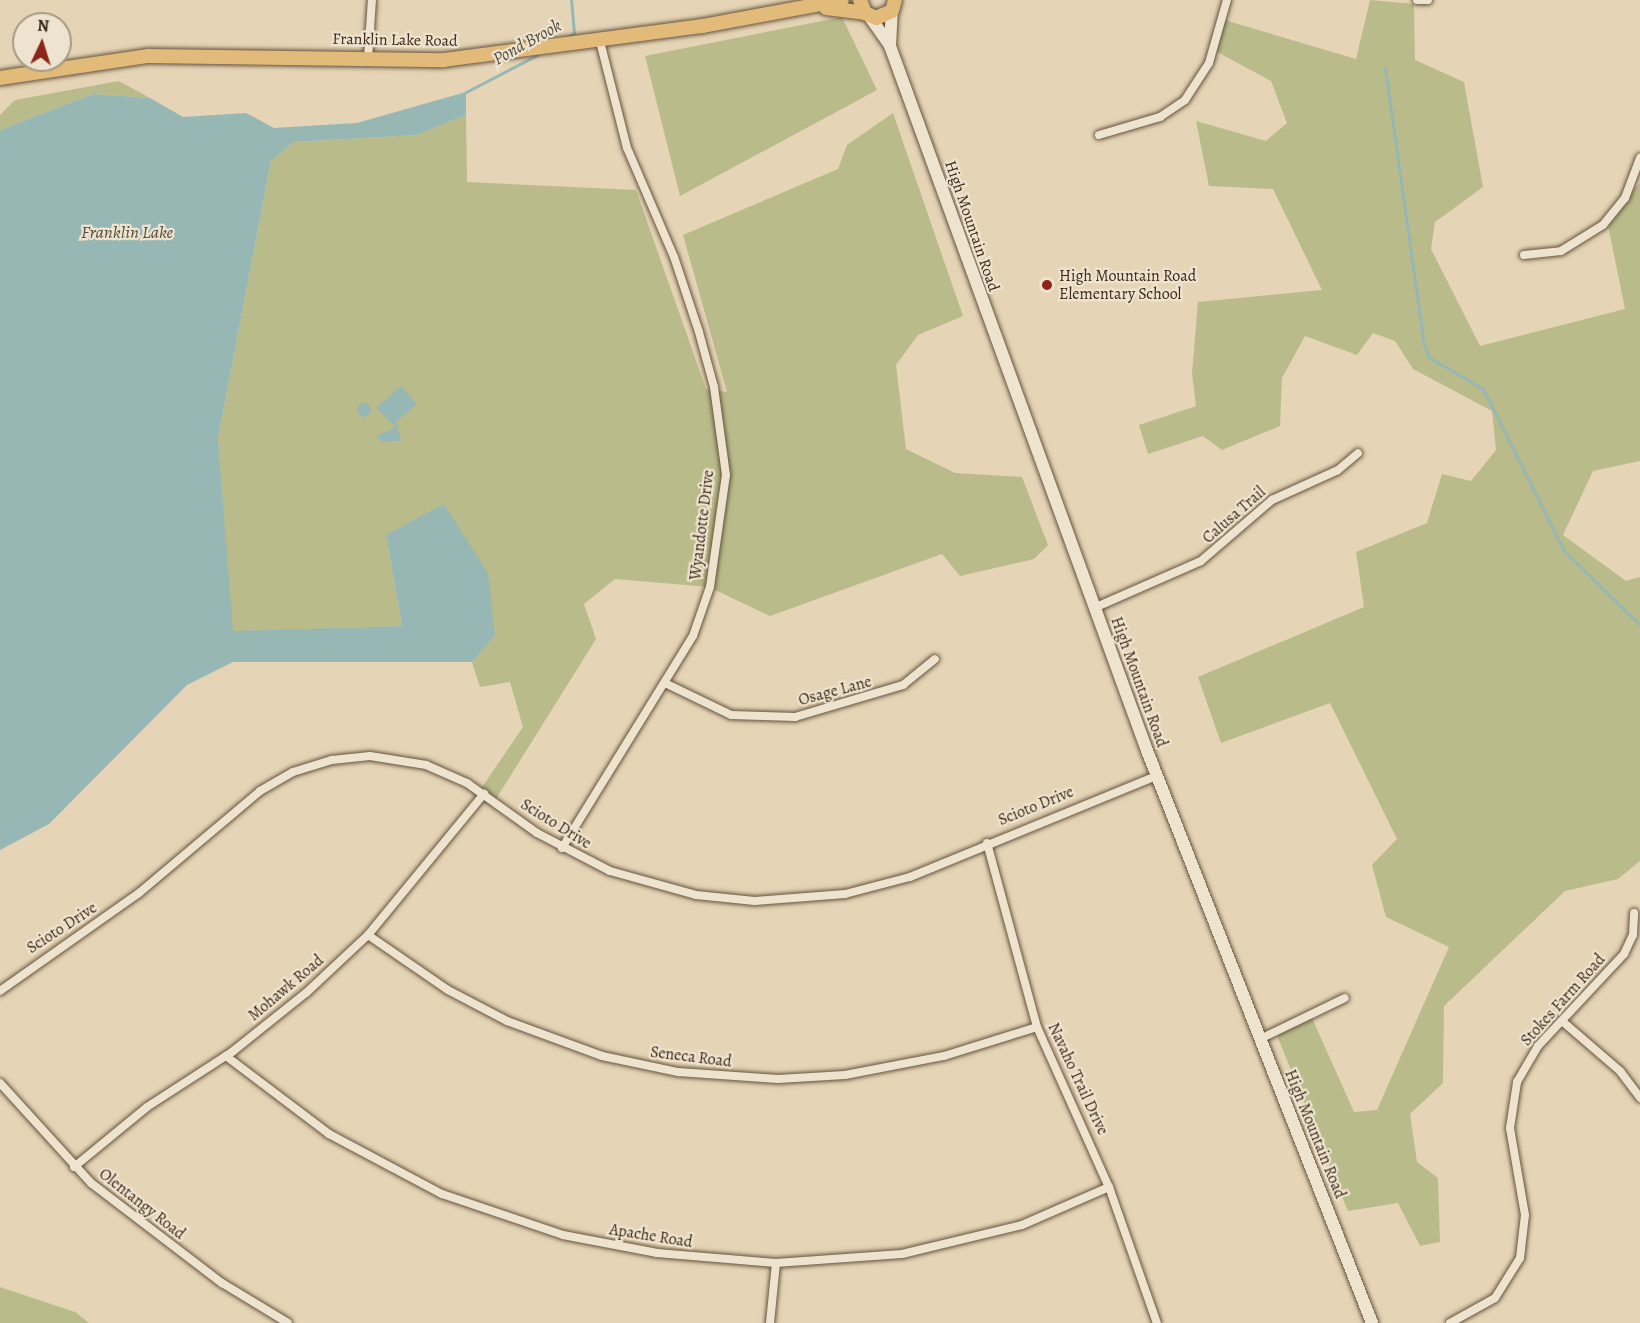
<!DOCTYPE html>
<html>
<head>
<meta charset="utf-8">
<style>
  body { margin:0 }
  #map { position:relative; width:1640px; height:1323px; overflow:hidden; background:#e5d4b5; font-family:Alegreya,serif }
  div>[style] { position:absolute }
  .green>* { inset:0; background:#b9bc8a }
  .water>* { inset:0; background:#97b7b4 }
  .round { border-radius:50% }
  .stream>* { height:3px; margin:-1.5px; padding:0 1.5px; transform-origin:1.5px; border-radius:1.5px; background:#97b7b4 }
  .roads { filter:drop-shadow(0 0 2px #66533e) drop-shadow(0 0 2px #66533e) }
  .minor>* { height:8px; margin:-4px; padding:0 4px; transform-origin:4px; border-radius:4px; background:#eee3cf }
  .secondary>* { height:12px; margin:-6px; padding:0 6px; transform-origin:6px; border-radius:6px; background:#eee3cf }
  .primary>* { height:14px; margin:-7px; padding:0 7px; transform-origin:7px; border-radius:7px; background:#e2ba7a }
  .dots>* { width:16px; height:16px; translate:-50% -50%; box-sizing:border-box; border:3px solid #eee3cf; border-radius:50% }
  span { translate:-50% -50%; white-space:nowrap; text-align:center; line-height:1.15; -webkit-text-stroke:4.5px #eee3cf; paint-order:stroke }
  .street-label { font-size:16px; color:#3c2817 }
  .poi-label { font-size:16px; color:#3c2817 }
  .left { translate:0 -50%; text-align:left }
  .water-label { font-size:18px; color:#534c3e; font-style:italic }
  .north { position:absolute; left:12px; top:12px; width:60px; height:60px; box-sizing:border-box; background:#eee3cf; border:2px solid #a79885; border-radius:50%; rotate:4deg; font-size:16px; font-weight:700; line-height:24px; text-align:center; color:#3c2817 }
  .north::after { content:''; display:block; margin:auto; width:21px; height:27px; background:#8f2418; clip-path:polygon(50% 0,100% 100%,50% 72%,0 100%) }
</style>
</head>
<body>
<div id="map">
  <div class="green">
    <i style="clip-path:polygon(1370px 0,1414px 4px,1415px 60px,1464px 82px,1483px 187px,1435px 222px,1431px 249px,1480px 346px,1625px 309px,1607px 220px,1640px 183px,1640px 461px,1593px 471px,1563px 535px,1626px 581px,1640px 577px,1640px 861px,1618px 879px,1565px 891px,1444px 1006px,1443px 1083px,1410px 1114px,1417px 1162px,1438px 1178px,1440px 1242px,1420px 1246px,1398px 1203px,1348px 1211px,1276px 1033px,1312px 1018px,1354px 1112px,1377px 1110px,1449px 947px,1386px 917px,1372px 865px,1397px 839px,1330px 703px,1221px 743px,1198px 677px,1364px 607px,1356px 552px,1427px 523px,1442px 474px,1471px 481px,1496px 450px,1492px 411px,1413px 369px,1395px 341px,1373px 333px,1357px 355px,1305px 336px,1282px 378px,1280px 426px,1222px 450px,1203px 436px,1148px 454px,1139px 425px,1196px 406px,1192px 374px,1198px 302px,1322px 290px,1273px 189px,1209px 186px,1196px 121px,1266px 141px,1287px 123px,1271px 81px,1210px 48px,1221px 19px,1356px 59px)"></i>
    <i style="clip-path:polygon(842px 17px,877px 90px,680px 196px,645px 56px)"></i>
    <i style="clip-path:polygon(119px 81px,150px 98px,93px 94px,0 130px,0 115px,15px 100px)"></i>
    <i style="clip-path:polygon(893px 113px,963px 316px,918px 335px,896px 365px,906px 449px,955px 473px,1022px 477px,1048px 545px,1034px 559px,960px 576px,942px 554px,770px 616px,709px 587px,615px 579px,584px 604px,596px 639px,491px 807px,476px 796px,523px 727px,510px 682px,480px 687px,472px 662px,495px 636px,386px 535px,402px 626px,232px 632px,218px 438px,271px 161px,294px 142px,417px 135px,466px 115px,467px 182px,636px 190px,706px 389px,727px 392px,683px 235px,838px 169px,847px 145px)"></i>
    <i style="clip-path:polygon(0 1287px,75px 1312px,89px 1323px,0 1323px)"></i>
  </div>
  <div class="water">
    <i style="clip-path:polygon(466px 92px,466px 115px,417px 135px,294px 142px,271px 161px,218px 438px,233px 631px,402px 626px,386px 535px,444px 504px,488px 573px,495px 636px,472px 662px,233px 662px,187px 685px,49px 824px,0 850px,0 130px,93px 94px,150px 98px,183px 117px,246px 113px,274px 128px,357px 123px)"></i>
    <i style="clip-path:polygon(401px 386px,417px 404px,396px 422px,401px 441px,381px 442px,377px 436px,396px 427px,376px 408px)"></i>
    <i class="round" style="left:357px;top:403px;width:14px;height:14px"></i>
  </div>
  <div class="stream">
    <i style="left:565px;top:39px;width:11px;rotate:-34deg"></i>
    <i style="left:574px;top:33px;width:33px;rotate:-95deg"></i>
    <i style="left:1385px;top:68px;width:280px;rotate:82deg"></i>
    <i style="left:1424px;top:345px;width:13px;rotate:67deg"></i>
    <i style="left:1429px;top:357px;width:63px;rotate:30.7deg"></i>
    <i style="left:1483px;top:389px;width:181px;rotate:63.4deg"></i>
    <i style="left:1564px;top:551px;width:106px;rotate:44.2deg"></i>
    <i style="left:466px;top:92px;width:82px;rotate:-27.5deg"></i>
  </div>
  <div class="roads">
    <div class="minor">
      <i style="left:1417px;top:0;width:11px"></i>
      <i style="left:368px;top:58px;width:58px;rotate:-86.1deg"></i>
      <i style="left:1099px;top:135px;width:64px;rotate:-16.4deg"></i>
      <i style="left:1160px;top:117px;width:30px;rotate:-34deg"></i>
      <i style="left:1185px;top:100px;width:44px;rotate:-57deg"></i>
      <i style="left:1209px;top:63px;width:66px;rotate:-74.1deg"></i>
      <i style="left:1524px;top:255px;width:37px;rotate:-6deg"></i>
      <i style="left:1561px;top:251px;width:49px;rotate:-31.8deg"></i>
      <i style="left:1603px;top:225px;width:35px;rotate:-51deg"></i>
      <i style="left:1625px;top:198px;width:43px;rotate:-69.4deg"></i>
      <i style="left:1094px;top:608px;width:117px;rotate:-23.7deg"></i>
      <i style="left:1201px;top:561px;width:94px;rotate:-40.7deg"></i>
      <i style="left:1272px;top:500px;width:72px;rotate:-24.4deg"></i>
      <i style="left:1338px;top:470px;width:26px;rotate:-40deg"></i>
      <i style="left:667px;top:684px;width:71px;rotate:25.8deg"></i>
      <i style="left:731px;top:715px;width:64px;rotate:1.8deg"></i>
      <i style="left:795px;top:717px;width:113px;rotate:-16.5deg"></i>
      <i style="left:903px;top:685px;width:41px;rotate:-39.1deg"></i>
      <i style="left:987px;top:843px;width:191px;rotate:74.8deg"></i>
      <i style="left:1037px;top:1027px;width:175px;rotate:65.8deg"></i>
      <i style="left:1109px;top:1187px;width:144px;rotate:70.6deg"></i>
      <i style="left:562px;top:848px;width:249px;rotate:-58.3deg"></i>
      <i style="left:693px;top:636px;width:52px;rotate:-70.9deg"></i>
      <i style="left:710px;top:587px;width:113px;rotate:-81.9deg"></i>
      <i style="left:726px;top:475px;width:89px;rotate:-97.8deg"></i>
      <i style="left:714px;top:387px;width:57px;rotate:-105.3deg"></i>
      <i style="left:699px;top:332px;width:79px;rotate:-108.4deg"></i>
      <i style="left:674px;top:257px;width:119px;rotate:-113.3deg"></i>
      <i style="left:627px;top:148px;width:110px;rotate:-104.2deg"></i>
      <i style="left:368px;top:935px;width:97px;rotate:34.5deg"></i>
      <i style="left:448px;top:990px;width:67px;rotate:27.7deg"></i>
      <i style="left:507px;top:1021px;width:101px;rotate:20.2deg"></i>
      <i style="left:602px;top:1056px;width:78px;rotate:11.9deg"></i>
      <i style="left:678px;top:1072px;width:100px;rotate:4deg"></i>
      <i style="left:778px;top:1079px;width:67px;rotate:-3.4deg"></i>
      <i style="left:845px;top:1075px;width:101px;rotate:-10.9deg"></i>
      <i style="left:944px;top:1056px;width:97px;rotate:-17.3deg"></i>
      <i style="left:0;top:991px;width:170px;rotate:-35.2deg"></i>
      <i style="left:139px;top:893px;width:158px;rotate:-40.1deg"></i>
      <i style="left:260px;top:791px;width:38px;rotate:-30deg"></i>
      <i style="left:293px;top:772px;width:41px;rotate:-17.1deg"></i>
      <i style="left:332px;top:760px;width:38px;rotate:-6deg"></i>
      <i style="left:370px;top:756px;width:57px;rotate:9.1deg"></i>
      <i style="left:426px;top:765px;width:45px;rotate:23.7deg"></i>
      <i style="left:467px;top:783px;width:86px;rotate:35.5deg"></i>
      <i style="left:537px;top:833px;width:82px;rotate:27.5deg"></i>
      <i style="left:610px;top:871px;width:89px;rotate:15.6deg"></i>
      <i style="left:696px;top:895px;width:59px;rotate:5.8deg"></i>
      <i style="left:755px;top:901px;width:90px;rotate:-4.4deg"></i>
      <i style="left:845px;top:894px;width:67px;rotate:-14.7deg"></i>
      <i style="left:910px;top:877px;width:266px;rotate:-22.3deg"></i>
      <i style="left:1562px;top:1021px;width:77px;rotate:40.8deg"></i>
      <i style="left:1620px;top:1071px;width:34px;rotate:53deg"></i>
      <i style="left:1260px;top:1039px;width:94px;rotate:-25.8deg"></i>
      <i style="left:226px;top:1056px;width:129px;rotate:37.1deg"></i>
      <i style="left:329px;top:1134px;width:128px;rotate:28deg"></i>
      <i style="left:442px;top:1194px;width:128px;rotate:18.7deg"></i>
      <i style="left:563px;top:1235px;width:96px;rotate:10.8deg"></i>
      <i style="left:657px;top:1253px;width:119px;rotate:4.8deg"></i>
      <i style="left:776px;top:1263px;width:126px;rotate:-4.1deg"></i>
      <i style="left:902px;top:1254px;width:123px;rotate:-13.6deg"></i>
      <i style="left:1022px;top:1225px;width:95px;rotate:-23.6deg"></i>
      <i style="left:0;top:1083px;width:135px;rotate:47.7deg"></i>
      <i style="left:91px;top:1183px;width:165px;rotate:37.4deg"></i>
      <i style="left:222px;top:1283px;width:77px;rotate:31.2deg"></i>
      <i style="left:74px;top:1167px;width:94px;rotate:-39.4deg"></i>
      <i style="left:147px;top:1107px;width:101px;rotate:-32.9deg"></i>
      <i style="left:232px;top:1052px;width:95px;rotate:-38.6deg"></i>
      <i style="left:306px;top:993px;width:85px;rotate:-43.1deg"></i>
      <i style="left:368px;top:935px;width:183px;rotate:-50.6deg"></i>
      <i style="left:770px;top:1323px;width:60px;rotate:-84.3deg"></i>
      <i style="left:1450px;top:1323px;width:51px;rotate:-29.1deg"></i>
      <i style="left:1495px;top:1298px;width:47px;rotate:-58deg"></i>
      <i style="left:1520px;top:1258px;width:43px;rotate:-83.4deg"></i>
      <i style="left:1525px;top:1215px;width:88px;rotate:-99.8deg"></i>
      <i style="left:1510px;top:1128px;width:47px;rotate:-81.3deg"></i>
      <i style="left:1517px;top:1082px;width:42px;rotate:-59.7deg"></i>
      <i style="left:1538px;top:1046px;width:126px;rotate:-46.9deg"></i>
      <i style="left:1624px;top:954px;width:21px;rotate:-65deg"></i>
      <i style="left:1633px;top:935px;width:22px;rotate:-87deg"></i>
    </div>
    <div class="secondary">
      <i style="left:870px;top:17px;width:35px;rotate:55deg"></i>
      <i style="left:890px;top:46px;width:747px;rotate:69.96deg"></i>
      <i style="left:1146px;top:748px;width:618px;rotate:68.54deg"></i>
      <i style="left:890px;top:46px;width:35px;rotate:-87deg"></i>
    </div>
    <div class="primary">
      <i style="left:860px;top:0;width:14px;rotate:69deg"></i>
      <i style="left:865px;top:13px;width:12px;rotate:24deg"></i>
      <i style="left:876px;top:18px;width:17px;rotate:-24deg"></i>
      <i style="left:892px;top:11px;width:11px;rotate:-75deg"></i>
      <i style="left:826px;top:8px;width:39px;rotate:7deg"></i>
      <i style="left:0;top:78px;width:150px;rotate:-8.5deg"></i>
      <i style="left:148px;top:56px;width:296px;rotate:0.8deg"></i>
      <i style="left:444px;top:60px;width:260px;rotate:-7.5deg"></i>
      <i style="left:702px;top:26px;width:142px;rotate:-10.5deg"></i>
    </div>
  </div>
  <div class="dots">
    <i style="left:1047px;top:285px;background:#8f2418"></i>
  </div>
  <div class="street-label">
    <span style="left:395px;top:40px;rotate:1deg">Franklin Lake Road</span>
    <span style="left:972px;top:226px;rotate:71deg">High Mountain Road</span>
    <span style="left:1234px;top:515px;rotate:-41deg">Calusa Trail</span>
    <span style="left:702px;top:525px;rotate:-83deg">Wyandotte Drive</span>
    <span style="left:1139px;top:682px;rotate:70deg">High Mountain Road</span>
    <span style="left:835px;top:691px;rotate:-15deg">Osage Lane</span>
    <span style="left:1036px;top:806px;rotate:-22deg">Scioto Drive</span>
    <span style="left:556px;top:824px;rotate:32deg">Scioto Drive</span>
    <span style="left:62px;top:928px;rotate:-33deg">Scioto Drive</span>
    <span style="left:286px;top:988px;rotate:-40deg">Mohawk Road</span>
    <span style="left:1563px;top:1000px;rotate:-48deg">Stokes Farm Road</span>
    <span style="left:691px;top:1057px;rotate:7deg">Seneca Road</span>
    <span style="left:1078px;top:1079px;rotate:65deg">Navaho Trail Drive</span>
    <span style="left:1315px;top:1134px;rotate:68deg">High Mountain Road</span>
    <span style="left:142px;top:1204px;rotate:38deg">Olentangy Road</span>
    <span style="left:651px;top:1236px;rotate:9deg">Apache Road</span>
  </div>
  <div class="poi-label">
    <span class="left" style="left:1059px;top:285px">High Mountain Road<br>Elementary School</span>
  </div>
  <div class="water-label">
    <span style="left:527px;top:42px;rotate:-29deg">Pond Brook</span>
    <span style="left:127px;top:232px">Franklin Lake</span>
  </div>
  <div class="north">N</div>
</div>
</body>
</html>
